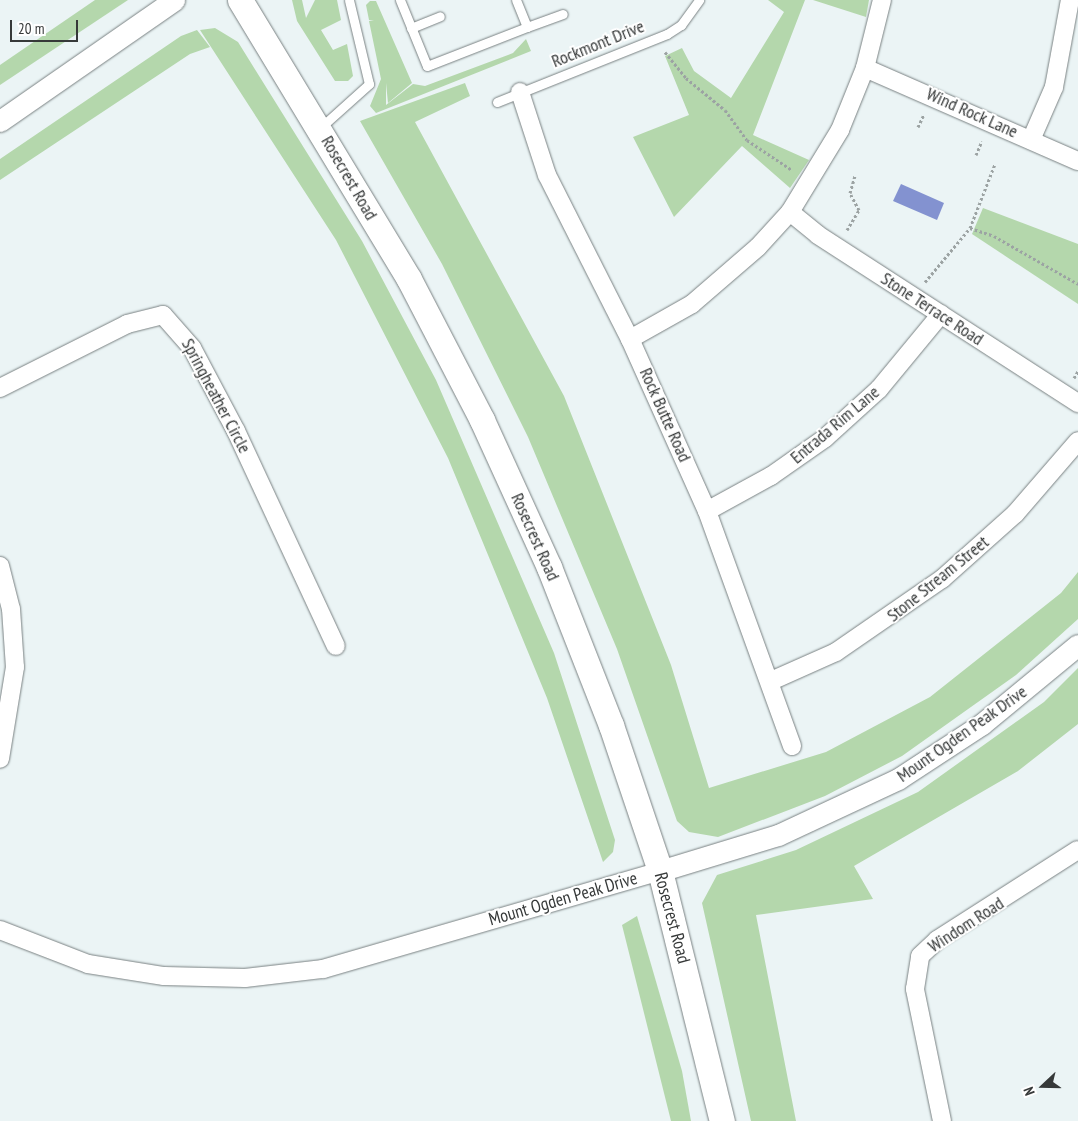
<!DOCTYPE html>
<html>
<head>
<meta charset="utf-8">
<style>
  body { margin:0 }
  #map { position:relative; width:1078px; height:1121px; overflow:hidden; background:#ebf4f5; font-family:"PT Sans Narrow",sans-serif }
  div>[style] { position:absolute }
  .green>* { inset:0; background:#b4d7ac }
  .water>* { inset:0; background:#8392d0 }
  .path>* { height:3px; margin-top:-1.5px; transform-origin:0; background:repeating-linear-gradient(90deg,#9ca3a3 0 2.5px,transparent 0 5px) }
  .roads { filter:drop-shadow(0 0 1px #798182) drop-shadow(0 0 1px #798182) }
  .service>* { height:9px; margin:-4.5px; padding:0 4.5px; transform-origin:4.5px; border-radius:4.5px; background:#fff }
  .minor>* { height:18px; margin:-9px; padding:0 9px; transform-origin:9px; border-radius:9px; background:#fff }
  .tertiary>* { height:21px; margin:-10.5px; padding:0 10.5px; transform-origin:10.5px; border-radius:10.5px; background:#fff }
  .secondary>* { height:25px; margin:-12.5px; padding:0 12.5px; transform-origin:12.5px; border-radius:12.5px; background:#fff }
  span { translate:-50% -50%; white-space:nowrap; text-align:center; line-height:1.15; -webkit-text-stroke:4px #fff; paint-order:stroke }
  .street-label { font-size:18px; color:#363939 }
  .north { position:absolute; left:1018px; top:1061px; width:50px; height:50px; -webkit-text-stroke:4px #fff; paint-order:stroke; rotate:249deg; font-size:14px; font-weight:700; line-height:20px; text-align:center; color:#363939 }
  .north::after { content:''; display:block; margin:auto; width:18px; height:22px; background:#363939; clip-path:polygon(50% 0,100% 100%,50% 72%,0 100%) }
  .scale { position:absolute; left:10px; top:20px; width:68px; height:22px; box-sizing:border-box; border:2px solid #363939; border-top:0; padding-left:6px; font-size:15px; line-height:18px; white-space:nowrap; color:#363939; -webkit-text-stroke:4px #fff; paint-order:stroke }
</style>
</head>
<body>
<div id="map">
  <div class="green">
    <i style="clip-path:polygon(95px 0,128px 0,0 85px,0 65px)"></i>
    <i style="clip-path:polygon(292px 0,302px 0,306px 18px,315px 0,337px 0,341px 20px,321px 30px,333px 50px,347px 44px,353px 76px,348px 81px,335px 81px,297px 21px)"></i>
    <i style="clip-path:polygon(768px 0,805px 0,753px 135px,809px 160px,790px 188px,742px 146px,674px 217px,633px 137px,689px 115px,665px 56px,682px 48px,694px 71px,731px 98px,784px 12px)"></i>
    <i style="clip-path:polygon(813px 0,869px 0,866px 17px)"></i>
    <i style="clip-path:polygon(370px 1px,376px 1px,412px 83px,388px 103px,386px 83px,386px 105px,413px 84px,425px 86px,513px 53px,526px 39px,531px 51px,376px 113px,370px 106px,381px 79px,369px 21px,374px 21px,369px 20px,366px 5px)"></i>
    <i style="clip-path:polygon(215px 28px,238px 42px,362px 241px,436px 380px,554px 653px,615px 840px,613px 852px,603px 862px,547px 698px,448px 458px,336px 240px,200px 30px)"></i>
    <i style="clip-path:polygon(197px 30px,210px 47px,190px 54px,0 180px,0 159px,181px 36px)"></i>
    <i style="clip-path:polygon(465px 83px,470px 96px,415px 122px,564px 396px,671px 665px,709px 788px,826px 752px,930px 697px,1061px 593px,1078px 572px,1078px 619px,1016px 675px,902px 756px,825px 796px,718px 837px,689px 832px,677px 821px,617px 649px,528px 437px,442px 264px,360px 121px)"></i>
    <i style="clip-path:polygon(983px 208px,1078px 244px,1078px 304px,972px 234px)"></i>
    <i style="clip-path:polygon(1078px 668px,1078px 724px,1018px 771px,854px 866px,873px 899px,756px 915px,796px 1121px,751px 1121px,702px 903px,717px 875px,796px 850px,918px 792px,1044px 702px)"></i>
    <i style="clip-path:polygon(637px 916px,682px 1071px,691px 1121px,671px 1121px,622px 925px)"></i>
  </div>
  <div class="water">
    <i style="clip-path:polygon(901px 184px,944px 203px,937px 220px,893px 201px)"></i>
  </div>
  <div class="path">
    <i style="left:665px;top:52px;width:33px;rotate:51deg"></i>
    <i style="left:686px;top:78px;width:50px;rotate:39.4deg"></i>
    <i style="left:725px;top:110px;width:37px;rotate:54deg"></i>
    <i style="left:747px;top:140px;width:54px;rotate:33.7deg"></i>
    <i style="left:918px;top:127px;width:14px;rotate:-65deg"></i>
    <i style="left:976px;top:155px;width:15px;rotate:-67deg"></i>
    <i style="left:970px;top:228px;width:25px;rotate:18deg"></i>
    <i style="left:994px;top:236px;width:97px;rotate:29.7deg"></i>
    <i style="left:847px;top:230px;width:23px;rotate:-59deg"></i>
    <i style="left:859px;top:210px;width:19px;rotate:-118deg"></i>
    <i style="left:850px;top:193px;width:19px;rotate:-74deg"></i>
    <i style="left:925px;top:282px;width:70px;rotate:-50.2deg"></i>
    <i style="left:970px;top:228px;width:69px;rotate:-68.7deg"></i>
    <i style="left:1074px;top:378px;width:8px;rotate:-60deg"></i>
  </div>
  <div class="roads">
    <div class="service">
      <i style="left:400px;top:0;width:71px;rotate:67.8deg"></i>
      <i style="left:427px;top:66px;width:107px;rotate:-21.3deg"></i>
      <i style="left:527px;top:27px;width:29px;rotate:-112deg"></i>
      <i style="left:527px;top:27px;width:38px;rotate:-20deg"></i>
      <i style="left:411px;top:28px;width:31px;rotate:-22deg"></i>
      <i style="left:497px;top:102px;width:183px;rotate:-21.8deg"></i>
      <i style="left:667px;top:34px;width:17px;rotate:-33deg"></i>
      <i style="left:681px;top:25px;width:31px;rotate:-54deg"></i>
      <i style="left:320px;top:128px;width:66px;rotate:-41.9deg"></i>
      <i style="left:369px;top:84px;width:86px;rotate:-103.4deg"></i>
    </div>
    <div class="minor">
      <i style="left:865px;top:68px;width:232px;rotate:23.6deg"></i>
      <i style="left:520px;top:92px;width:87px;rotate:72deg"></i>
      <i style="left:547px;top:175px;width:184px;rotate:63.2deg"></i>
      <i style="left:630px;top:339px;width:188px;rotate:65.9deg"></i>
      <i style="left:707px;top:511px;width:250px;rotate:70.1deg"></i>
      <i style="left:1031px;top:140px;width:58px;rotate:-66.5deg"></i>
      <i style="left:1054px;top:87px;width:88px;rotate:-79.6deg"></i>
      <i style="left:790px;top:212px;width:36px;rotate:39deg"></i>
      <i style="left:818px;top:235px;width:310px;rotate:32.9deg"></i>
      <i style="left:630px;top:339px;width:71px;rotate:-29.4deg"></i>
      <i style="left:692px;top:304px;width:87px;rotate:-40.8deg"></i>
      <i style="left:758px;top:247px;width:47px;rotate:-47.6deg"></i>
      <i style="left:790px;top:212px;width:96px;rotate:-58.6deg"></i>
      <i style="left:840px;top:130px;width:67px;rotate:-68deg"></i>
      <i style="left:865px;top:68px;width:70px;rotate:-76deg"></i>
      <i style="left:0;top:388px;width:142px;rotate:-26.7deg"></i>
      <i style="left:127px;top:324px;width:37px;rotate:-14deg"></i>
      <i style="left:163px;top:315px;width:44px;rotate:48.7deg"></i>
      <i style="left:192px;top:348px;width:94px;rotate:62.1deg"></i>
      <i style="left:236px;top:431px;width:237px;rotate:65.1deg"></i>
      <i style="left:707px;top:511px;width:73px;rotate:-28.7deg"></i>
      <i style="left:771px;top:476px;width:66px;rotate:-35.1deg"></i>
      <i style="left:825px;top:438px;width:73px;rotate:-42.2deg"></i>
      <i style="left:879px;top:389px;width:97px;rotate:-50.4deg"></i>
      <i style="left:0;top:566px;width:44px;rotate:75.7deg"></i>
      <i style="left:11px;top:609px;width:58px;rotate:86.1deg"></i>
      <i style="left:15px;top:667px;width:93px;rotate:99.3deg"></i>
      <i style="left:771px;top:681px;width:71px;rotate:-24deg"></i>
      <i style="left:836px;top:652px;width:129px;rotate:-34.6deg"></i>
      <i style="left:942px;top:579px;width:98px;rotate:-41.7deg"></i>
      <i style="left:1015px;top:514px;width:96px;rotate:-49.2deg"></i>
      <i style="left:0;top:930px;width:94px;rotate:21.1deg"></i>
      <i style="left:88px;top:964px;width:77px;rotate:9deg"></i>
      <i style="left:164px;top:976px;width:81px;rotate:1.4deg"></i>
      <i style="left:245px;top:978px;width:79px;rotate:-6.6deg"></i>
      <i style="left:323px;top:969px;width:351px;rotate:-16.2deg"></i>
      <i style="left:942px;top:1121px;width:135px;rotate:-101.6deg"></i>
      <i style="left:915px;top:989px;width:33px;rotate:-81deg"></i>
      <i style="left:920px;top:956px;width:23px;rotate:-43deg"></i>
      <i style="left:937px;top:940px;width:167px;rotate:-32.6deg"></i>
    </div>
    <div class="tertiary">
      <i style="left:0;top:121px;width:212px;rotate:-34.8deg"></i>
      <i style="left:660px;top:871px;width:123px;rotate:-17deg"></i>
      <i style="left:778px;top:835px;width:132px;rotate:-25deg"></i>
      <i style="left:898px;top:779px;width:100px;rotate:-33.2deg"></i>
      <i style="left:982px;top:724px;width:124px;rotate:-39.5deg"></i>
    </div>
    <div class="secondary">
      <i style="left:240px;top:0;width:326px;rotate:58.8deg"></i>
      <i style="left:409px;top:279px;width:159px;rotate:62.6deg"></i>
      <i style="left:482px;top:420px;width:162px;rotate:65.5deg"></i>
      <i style="left:549px;top:567px;width:170px;rotate:68.6deg"></i>
      <i style="left:611px;top:725px;width:154px;rotate:71.4deg"></i>
      <i style="left:660px;top:871px;width:258px;rotate:76.1deg"></i>
    </div>
  </div>
  <div class="street-label">
    <span style="left:598px;top:44px;rotate:-22deg">Rockmont Drive</span>
    <span style="left:972px;top:113px;rotate:24deg">Wind Rock Lane</span>
    <span style="left:349px;top:178px;rotate:60deg">Rosecrest Road</span>
    <span style="left:932px;top:309px;rotate:33deg">Stone Terrace Road</span>
    <span style="left:216px;top:396px;rotate:62deg">Springheather Circle</span>
    <span style="left:665px;top:415px;rotate:66deg">Rock Butte Road</span>
    <span style="left:835px;top:425px;rotate:-40deg">Entrada Rim Lane</span>
    <span style="left:535px;top:537px;rotate:66deg">Rosecrest Road</span>
    <span style="left:938px;top:579px;rotate:-39deg">Stone Stream Street</span>
    <span style="left:962px;top:734px;rotate:-35deg">Mount Ogden Peak Drive</span>
    <span style="left:563px;top:899px;rotate:-16deg">Mount Ogden Peak Drive</span>
    <span style="left:672px;top:918px;rotate:75deg">Rosecrest Road</span>
    <span style="left:966px;top:925px;rotate:-33deg">Windom Road</span>
  </div>
  <div class="north">N</div>
  <div class="scale">20 m</div>
</div>
</body>
</html>
